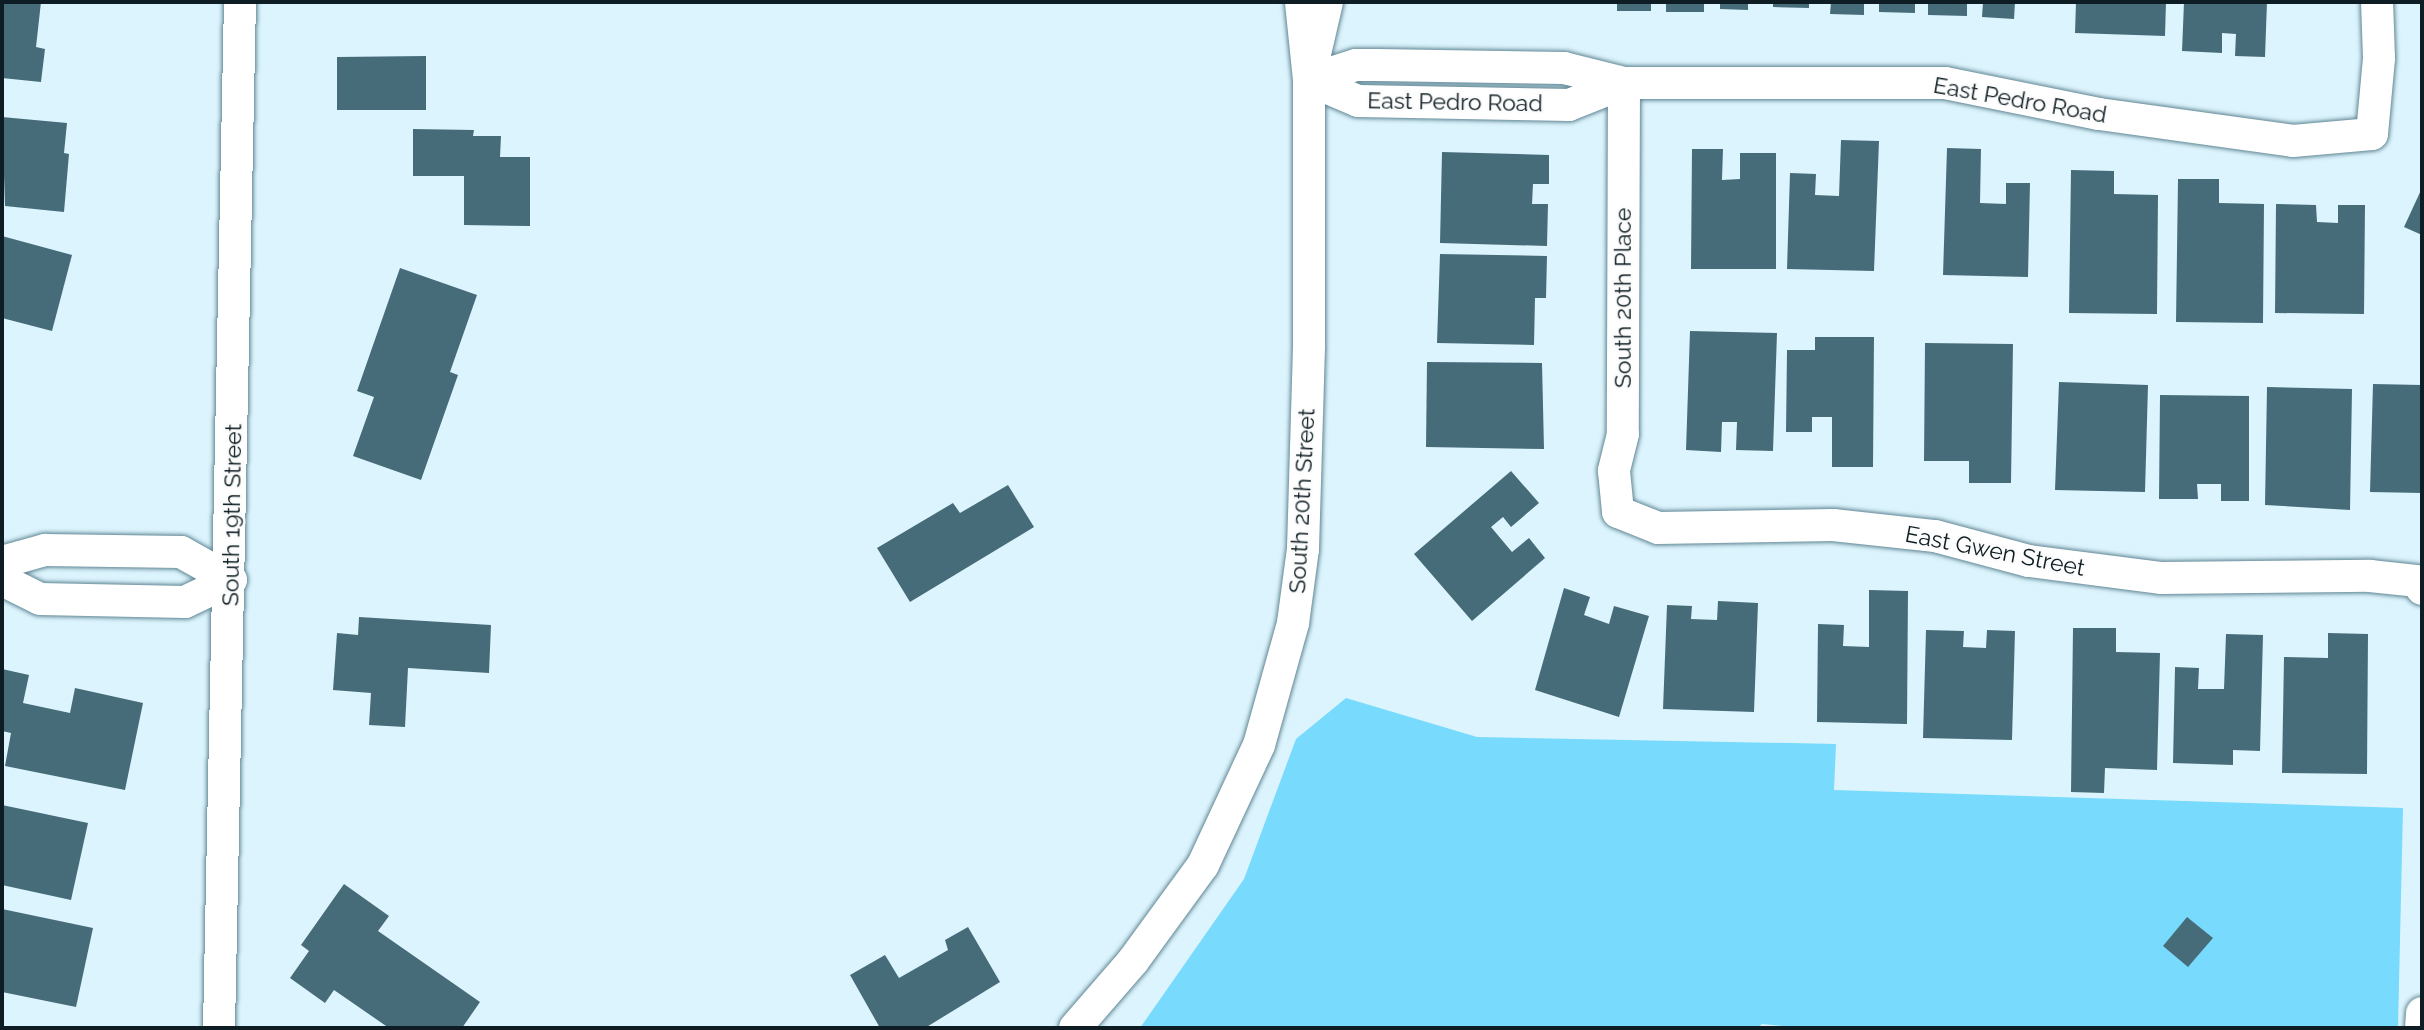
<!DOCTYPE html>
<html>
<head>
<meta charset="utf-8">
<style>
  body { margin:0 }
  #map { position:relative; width:2424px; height:1030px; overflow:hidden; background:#dcf4fd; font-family:Raleway,sans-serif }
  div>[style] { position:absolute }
  .green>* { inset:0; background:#78dafc }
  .building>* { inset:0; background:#476c79 }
  .roads { filter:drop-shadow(0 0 2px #608694) drop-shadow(0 0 2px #608694) }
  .minor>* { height:32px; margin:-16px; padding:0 16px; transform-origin:16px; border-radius:16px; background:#fff }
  span { translate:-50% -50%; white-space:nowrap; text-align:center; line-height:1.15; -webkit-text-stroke:5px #fcfcfc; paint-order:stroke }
  .street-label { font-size:23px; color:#0e1d23 }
  .frame { position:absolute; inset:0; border:4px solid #0e1d23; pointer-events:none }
</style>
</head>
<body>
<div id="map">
  <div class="green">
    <i style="clip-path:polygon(1346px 698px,1477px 737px,1836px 744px,1834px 790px,2403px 808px,2398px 1028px,1805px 1028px,1762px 1024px,1757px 1028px,1140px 1028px,1244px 879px,1296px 739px)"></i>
  </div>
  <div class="building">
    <i style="clip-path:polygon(2px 2px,41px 2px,36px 47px,45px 49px,41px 82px,2px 78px)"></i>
    <i style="clip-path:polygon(1617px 2px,1651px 2px,1651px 11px,1617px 11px)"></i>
    <i style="clip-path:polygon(1666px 2px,1704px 2px,1704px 12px,1666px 12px)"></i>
    <i style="clip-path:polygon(1720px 2px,1748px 2px,1748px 10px,1720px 9px)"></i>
    <i style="clip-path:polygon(1773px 2px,1809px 2px,1809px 8px,1773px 7px)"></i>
    <i style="clip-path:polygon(1831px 2px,1864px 2px,1864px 15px,1830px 14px)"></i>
    <i style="clip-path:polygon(1879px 2px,1915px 2px,1915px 13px,1879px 12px)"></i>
    <i style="clip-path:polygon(1928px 2px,1967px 2px,1967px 16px,1928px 15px)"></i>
    <i style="clip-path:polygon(1983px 2px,2015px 2px,2014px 19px,1982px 17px)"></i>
    <i style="clip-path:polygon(2076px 2px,2166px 2px,2165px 36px,2075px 33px)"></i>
    <i style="clip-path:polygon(2184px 2px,2267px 2px,2265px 57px,2235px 56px,2236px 34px,2222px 33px,2222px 53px,2182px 51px)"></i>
    <i style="clip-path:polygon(426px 56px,426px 110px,337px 110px,337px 57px)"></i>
    <i style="clip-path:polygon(2px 117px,67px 123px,64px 153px,69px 154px,64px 212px,5px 206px)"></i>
    <i style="clip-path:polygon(413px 129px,474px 130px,473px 136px,501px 136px,500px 157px,530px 157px,530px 226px,464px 225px,464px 176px,413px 176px)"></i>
    <i style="clip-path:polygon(1841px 140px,1879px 141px,1874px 271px,1787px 269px,1790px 173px,1816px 174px,1815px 195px,1839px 196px)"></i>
    <i style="clip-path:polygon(1947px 148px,1981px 149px,1980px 203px,2006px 204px,2006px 183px,2030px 183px,2028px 277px,1943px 275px)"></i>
    <i style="clip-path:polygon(1692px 149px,1723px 149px,1722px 180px,1740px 179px,1740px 153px,1776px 153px,1776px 269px,1691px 269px)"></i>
    <i style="clip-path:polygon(1442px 152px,1549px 155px,1549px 184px,1533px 184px,1532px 204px,1548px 204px,1547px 246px,1440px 243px)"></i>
    <i style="clip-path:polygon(2071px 170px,2114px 171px,2114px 194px,2158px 195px,2157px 314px,2069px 313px)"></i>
    <i style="clip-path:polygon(2178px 179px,2219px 179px,2219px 203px,2264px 204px,2263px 323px,2176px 322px)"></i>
    <i style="clip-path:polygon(2422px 188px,2422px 235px,2404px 227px)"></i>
    <i style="clip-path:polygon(2276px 204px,2316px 205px,2317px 222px,2338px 223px,2338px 205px,2365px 205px,2364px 314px,2275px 313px)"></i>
    <i style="clip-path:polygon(2px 236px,72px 255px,52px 331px,2px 318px)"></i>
    <i style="clip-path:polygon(1440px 254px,1547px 256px,1546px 298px,1535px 298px,1534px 345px,1437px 343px)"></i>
    <i style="clip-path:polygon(400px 268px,477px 295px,450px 372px,458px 375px,421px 480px,353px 456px,374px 397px,357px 391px)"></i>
    <i style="clip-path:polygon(1690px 331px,1777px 333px,1773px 451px,1736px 450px,1737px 422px,1722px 422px,1721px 452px,1686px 450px)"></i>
    <i style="clip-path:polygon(1815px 337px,1874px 337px,1873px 467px,1832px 467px,1832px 417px,1812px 417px,1812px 432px,1786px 432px,1787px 350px,1815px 350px)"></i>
    <i style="clip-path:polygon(1925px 343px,2013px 344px,2011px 483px,1969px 483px,1969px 461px,1924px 461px)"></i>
    <i style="clip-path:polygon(1427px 362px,1542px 363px,1544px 449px,1426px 447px)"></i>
    <i style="clip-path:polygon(2059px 382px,2148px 385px,2145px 492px,2055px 490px)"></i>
    <i style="clip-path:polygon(2373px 384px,2422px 385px,2422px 493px,2370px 492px)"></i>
    <i style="clip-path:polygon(2267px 387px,2352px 389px,2350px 510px,2265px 505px)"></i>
    <i style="clip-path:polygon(2160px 395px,2249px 396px,2249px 501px,2221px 501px,2221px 484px,2197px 484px,2198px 499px,2159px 499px)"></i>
    <i style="clip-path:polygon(1511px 471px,1539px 503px,1511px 527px,1503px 517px,1491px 527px,1512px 552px,1529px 538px,1545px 558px,1472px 621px,1414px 554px)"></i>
    <i style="clip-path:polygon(1008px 485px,1034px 527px,910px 602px,877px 548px,953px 503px,960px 513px)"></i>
    <i style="clip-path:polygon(1564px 588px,1590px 597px,1584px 615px,1609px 624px,1614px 606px,1649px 616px,1619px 717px,1535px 690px)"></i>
    <i style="clip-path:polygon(1869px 590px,1908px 591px,1907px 724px,1817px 722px,1818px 624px,1844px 625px,1843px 646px,1869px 647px)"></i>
    <i style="clip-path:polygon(1718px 601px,1758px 603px,1754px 712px,1663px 709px,1667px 605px,1692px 606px,1691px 619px,1717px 620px)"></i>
    <i style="clip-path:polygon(359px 617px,491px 625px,489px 673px,408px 668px,405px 727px,369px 725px,371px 693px,333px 690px,337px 633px,358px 635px)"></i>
    <i style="clip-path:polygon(2073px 628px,2116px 628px,2116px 652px,2160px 653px,2157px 770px,2105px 768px,2104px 793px,2071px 792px)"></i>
    <i style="clip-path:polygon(1926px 630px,1964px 631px,1963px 647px,1986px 648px,1987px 630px,2015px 631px,2012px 740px,1923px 738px)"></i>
    <i style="clip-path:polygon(2328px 633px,2368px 634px,2367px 774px,2282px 773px,2284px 657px,2328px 658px)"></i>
    <i style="clip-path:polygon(2226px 634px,2263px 635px,2260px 751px,2233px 750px,2233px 765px,2173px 763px,2175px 667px,2199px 668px,2198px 689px,2224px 689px)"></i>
    <i style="clip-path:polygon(2px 669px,29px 675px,23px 703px,70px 713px,75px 688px,143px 703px,125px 790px,5px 766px,11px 733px,2px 731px)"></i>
    <i style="clip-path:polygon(2px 805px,88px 823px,71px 900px,2px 885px)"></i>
    <i style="clip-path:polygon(344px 884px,389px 916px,378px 931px,480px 1002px,462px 1028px,389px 1028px,334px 990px,325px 1003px,290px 978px,309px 951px,301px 945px)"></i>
    <i style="clip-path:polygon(2px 909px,93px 928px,76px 1007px,2px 992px)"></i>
    <i style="clip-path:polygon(2187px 917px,2213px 938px,2188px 967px,2163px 946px)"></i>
    <i style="clip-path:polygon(968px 927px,1000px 982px,925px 1028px,880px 1028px,850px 975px,885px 955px,899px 978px,948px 950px,945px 940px)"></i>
  </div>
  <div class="roads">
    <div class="minor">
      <i style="left:1315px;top:54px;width:53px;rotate:-77deg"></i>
      <i style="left:1309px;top:80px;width:49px;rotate:-17.7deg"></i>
      <i style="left:1356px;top:65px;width:21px"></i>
      <i style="left:1377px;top:65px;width:187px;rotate:0.9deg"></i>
      <i style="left:1564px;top:68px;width:62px;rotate:14deg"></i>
      <i style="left:1624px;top:83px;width:321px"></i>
      <i style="left:1945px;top:83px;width:157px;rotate:11.4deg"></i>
      <i style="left:2099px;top:114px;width:196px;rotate:7.9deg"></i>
      <i style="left:2293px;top:141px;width:79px;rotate:-5.1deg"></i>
      <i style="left:2372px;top:134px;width:76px;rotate:-84.7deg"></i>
      <i style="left:2379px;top:58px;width:56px;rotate:-92deg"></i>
      <i style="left:1309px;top:80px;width:53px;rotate:23.2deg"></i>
      <i style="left:1358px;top:101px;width:211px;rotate:1.1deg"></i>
      <i style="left:1569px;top:105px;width:59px;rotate:-21.8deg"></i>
      <i style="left:1624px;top:83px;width:351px;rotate:90.2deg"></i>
      <i style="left:1623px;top:434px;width:38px;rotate:104deg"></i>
      <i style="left:1614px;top:471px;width:41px;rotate:84.4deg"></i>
      <i style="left:1618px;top:512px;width:43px;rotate:21.8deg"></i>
      <i style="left:1658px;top:528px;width:175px;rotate:-1deg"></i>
      <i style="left:1833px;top:525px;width:103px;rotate:6.2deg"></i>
      <i style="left:1935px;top:536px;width:97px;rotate:14.9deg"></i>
      <i style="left:2029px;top:561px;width:134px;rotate:7.3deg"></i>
      <i style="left:2162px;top:578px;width:208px;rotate:-0.6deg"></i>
      <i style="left:2370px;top:576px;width:46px;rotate:6.2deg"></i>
      <i style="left:2416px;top:581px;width:10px;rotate:53deg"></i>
      <i style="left:2px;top:562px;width:45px;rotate:-15.6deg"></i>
      <i style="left:45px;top:550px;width:136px;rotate:0.8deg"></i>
      <i style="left:181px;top:552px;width:57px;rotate:29.2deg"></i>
      <i style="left:2px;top:580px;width:42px;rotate:26.6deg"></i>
      <i style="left:40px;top:599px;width:145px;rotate:1.2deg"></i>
      <i style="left:185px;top:602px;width:51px;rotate:-25.6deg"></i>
      <i style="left:219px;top:1028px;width:1026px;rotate:-88.83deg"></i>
      <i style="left:1075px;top:1028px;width:89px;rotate:-49.1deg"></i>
      <i style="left:1133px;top:961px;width:119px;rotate:-53.9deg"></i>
      <i style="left:1203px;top:865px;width:132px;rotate:-65deg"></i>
      <i style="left:1259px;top:745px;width:127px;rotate:-74.4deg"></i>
      <i style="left:1293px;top:623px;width:75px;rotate:-82.3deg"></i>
      <i style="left:1303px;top:549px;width:204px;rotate:-88.3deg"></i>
      <i style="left:1309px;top:345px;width:265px;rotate:-90deg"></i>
      <i style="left:1309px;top:80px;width:78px;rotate:-95.9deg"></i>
      <i style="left:2421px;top:1028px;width:15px;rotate:-86deg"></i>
    </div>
  </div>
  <div class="street-label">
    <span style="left:2020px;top:100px;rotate:10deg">East Pedro Road</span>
    <span style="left:1455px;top:102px;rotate:1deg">East Pedro Road</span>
    <span style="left:1623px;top:298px;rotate:-90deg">South 20th Place</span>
    <span style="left:1302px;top:501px;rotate:-87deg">South 20th Street</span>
    <span style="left:232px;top:515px;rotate:-89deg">South 19th Street</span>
    <span style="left:1995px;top:551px;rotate:11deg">East Gwen Street</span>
  </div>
  <div class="frame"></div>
</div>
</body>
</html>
